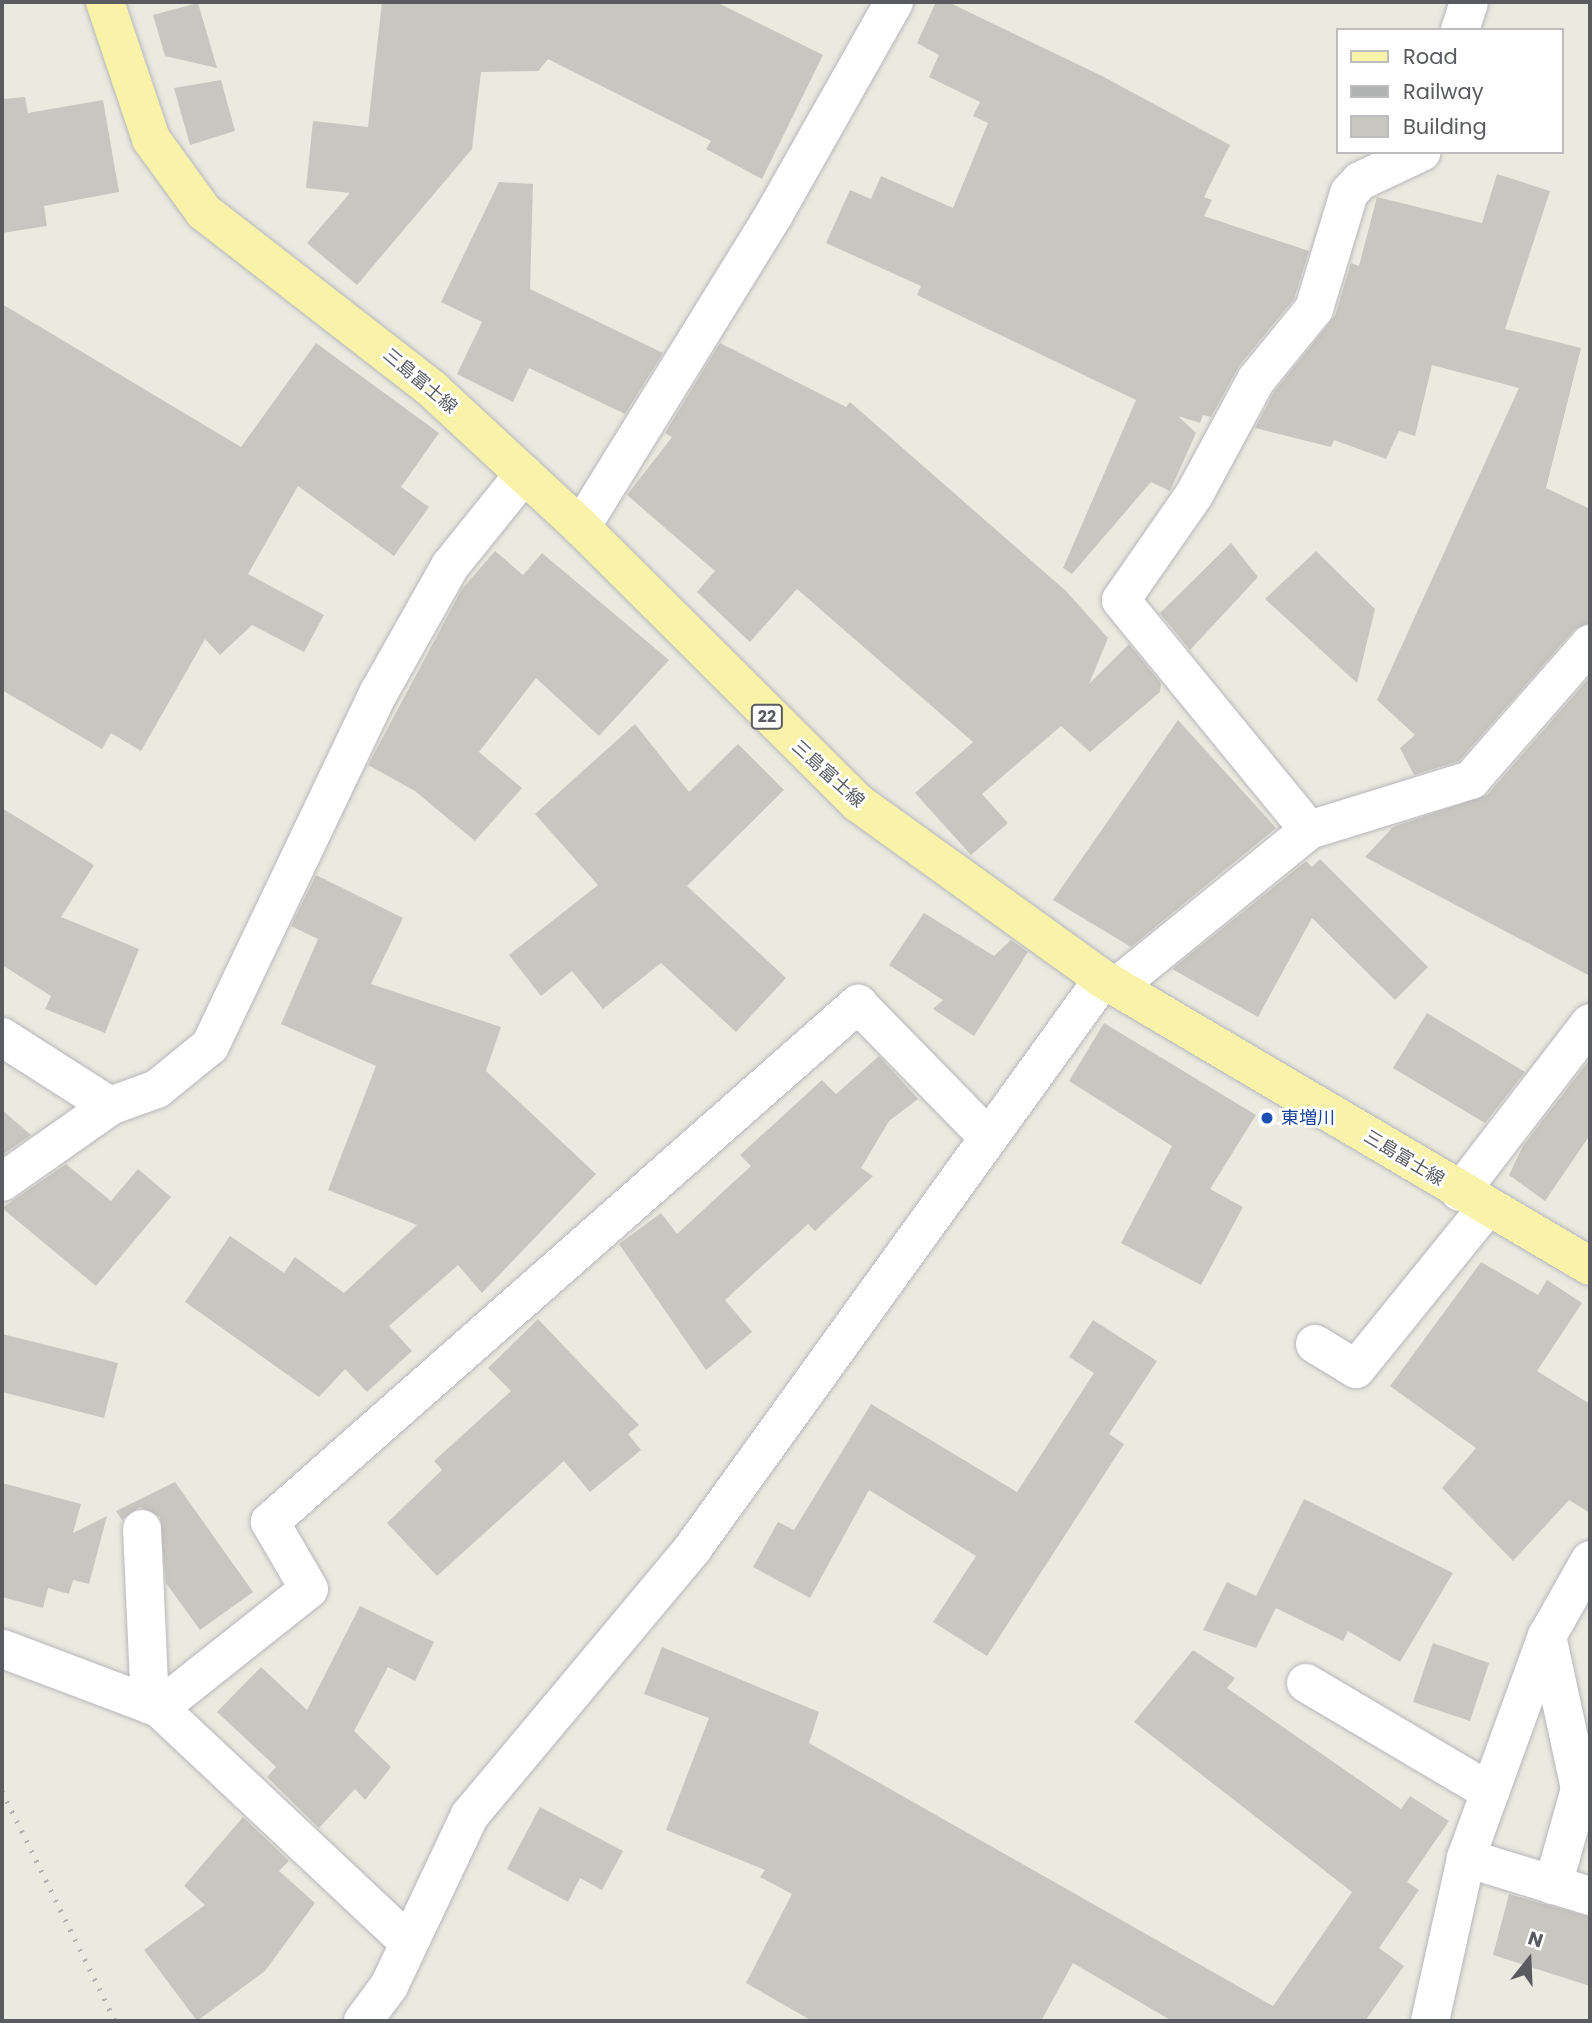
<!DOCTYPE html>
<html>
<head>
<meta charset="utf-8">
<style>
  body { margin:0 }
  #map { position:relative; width:1592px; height:2023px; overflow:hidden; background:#ebeae0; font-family:Poppins,"Noto Sans JP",sans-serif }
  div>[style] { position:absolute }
  .building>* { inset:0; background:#c8c6c0 }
  .roads { filter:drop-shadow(0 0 2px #b6b7bc) drop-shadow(0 0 2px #b6b7bc) }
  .minor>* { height:38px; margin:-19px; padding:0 19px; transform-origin:19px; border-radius:19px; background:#fff }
  .major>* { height:38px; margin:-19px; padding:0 19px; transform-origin:19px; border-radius:19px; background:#f8f3a8 }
  .rail>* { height:5px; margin-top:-2.5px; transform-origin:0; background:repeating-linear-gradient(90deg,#b1b2b2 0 2px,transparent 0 11px) }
  .dots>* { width:19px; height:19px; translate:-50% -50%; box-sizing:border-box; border:4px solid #fff; border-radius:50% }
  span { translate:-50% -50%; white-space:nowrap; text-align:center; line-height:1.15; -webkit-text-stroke:5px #fff; paint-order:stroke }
  .shield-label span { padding:2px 5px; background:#fff; border:2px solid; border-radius:5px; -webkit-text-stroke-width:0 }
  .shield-label { font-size:16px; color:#595b60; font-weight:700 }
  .street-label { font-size:18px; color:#595b60 }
  .transit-label { font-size:18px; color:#164399 }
  .left { translate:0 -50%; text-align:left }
  .frame { position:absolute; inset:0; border:4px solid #595b60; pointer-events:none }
  .legend { position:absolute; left:1336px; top:28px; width:228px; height:126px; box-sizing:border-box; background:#fff; border:2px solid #bdbdbf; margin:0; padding:9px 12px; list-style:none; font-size:21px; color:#595b60 }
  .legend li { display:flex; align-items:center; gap:14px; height:35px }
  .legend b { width:35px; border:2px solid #bdbdbf }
  .north { position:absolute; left:1494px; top:1925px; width:70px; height:70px; -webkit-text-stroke:5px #fff; paint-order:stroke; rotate:18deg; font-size:19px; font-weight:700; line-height:28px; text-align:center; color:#595b60 }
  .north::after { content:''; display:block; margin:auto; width:24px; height:32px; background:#595b60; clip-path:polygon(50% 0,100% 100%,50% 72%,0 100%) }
</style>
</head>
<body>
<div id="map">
  <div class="building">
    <i style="clip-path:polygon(382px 2px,716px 2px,823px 55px,762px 179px,706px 149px,711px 141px,548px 59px,538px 71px,481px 72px,472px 149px,357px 285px,307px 243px,350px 193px,306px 188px,313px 121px,368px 127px)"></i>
    <i style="clip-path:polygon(936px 2px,948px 2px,1102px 76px,1230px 145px,1204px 197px,1212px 200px,1204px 216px,1309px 251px,1294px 299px,1239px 366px,1211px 417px,1203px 415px,1200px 423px,1178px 416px,1196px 433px,1170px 491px,1151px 482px,1072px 574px,1063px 568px,1136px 400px,917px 295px,921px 286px,826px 243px,850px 190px,871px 199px,881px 176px,953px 208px,988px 123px,973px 116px,980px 102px,929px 77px,939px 55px,917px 43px)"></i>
    <i style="clip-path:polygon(198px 3px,217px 68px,165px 56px,153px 15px)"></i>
    <i style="clip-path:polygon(221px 80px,235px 131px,190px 145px,174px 88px)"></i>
    <i style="clip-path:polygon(25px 97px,28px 113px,103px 100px,119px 192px,44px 206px,47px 226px,2px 233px,2px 99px)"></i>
    <i style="clip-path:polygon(1497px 174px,1550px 191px,1505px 329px,1581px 348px,1546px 488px,1590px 509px,1590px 623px,1574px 630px,1459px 761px,1414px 775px,1400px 748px,1415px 735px,1377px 700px,1519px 388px,1432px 365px,1415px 436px,1399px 431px,1386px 459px,1334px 440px,1331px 447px,1255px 428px,1274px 392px,1335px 316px,1351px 263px,1359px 266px,1377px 197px,1482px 223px)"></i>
    <i style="clip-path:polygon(499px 182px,533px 184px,530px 289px,663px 353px,625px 414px,529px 368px,513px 402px,457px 374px,482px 322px,441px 302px)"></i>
    <i style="clip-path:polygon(2px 304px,241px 447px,316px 343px,439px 433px,401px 487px,429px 507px,394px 556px,298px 486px,248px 574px,324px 615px,304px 652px,252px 625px,220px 655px,205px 639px,141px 751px,111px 733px,102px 749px,2px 690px)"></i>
    <i style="clip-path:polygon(720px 343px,846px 407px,850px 402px,1066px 591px,1108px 638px,1089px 684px,1129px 644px,1161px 683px,1160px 692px,1090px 752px,1061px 726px,982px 794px,1008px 823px,971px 855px,915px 793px,973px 742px,797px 589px,750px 642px,697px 592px,715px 571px,627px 495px,672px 437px,665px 433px)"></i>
    <i style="clip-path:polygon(1231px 543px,1258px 577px,1190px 650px,1160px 613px)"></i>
    <i style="clip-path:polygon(495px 551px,523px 575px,542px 553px,669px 660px,599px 736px,536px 678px,479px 752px,522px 788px,475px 841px,415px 791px,368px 765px,462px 589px)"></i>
    <i style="clip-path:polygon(1316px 551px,1375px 609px,1357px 683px,1265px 599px)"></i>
    <i style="clip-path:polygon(1590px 677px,1590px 976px,1365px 857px,1393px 827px,1487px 795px)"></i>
    <i style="clip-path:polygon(1178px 720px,1276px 828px,1131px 947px,1053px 900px)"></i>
    <i style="clip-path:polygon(635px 724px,689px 792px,738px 744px,784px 790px,687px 886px,786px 978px,736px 1032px,661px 963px,603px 1009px,572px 971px,541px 996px,509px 955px,598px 885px,535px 814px)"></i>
    <i style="clip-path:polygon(2px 808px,94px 865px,61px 917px,139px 949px,105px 1033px,45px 1009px,51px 996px,2px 965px)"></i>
    <i style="clip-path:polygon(1320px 859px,1428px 967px,1395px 1000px,1312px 918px,1258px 1017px,1172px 969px,1306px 861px,1312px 867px)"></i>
    <i style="clip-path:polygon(316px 875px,403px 918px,371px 984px,501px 1027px,486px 1071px,596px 1174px,482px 1293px,458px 1265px,389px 1326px,412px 1351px,367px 1392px,345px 1369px,319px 1397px,185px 1302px,230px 1236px,284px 1273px,295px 1257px,344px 1293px,417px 1225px,328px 1190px,376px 1066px,281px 1024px,318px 939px,291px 926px)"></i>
    <i style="clip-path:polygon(924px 913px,994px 956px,1011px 940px,1028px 952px,974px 1036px,933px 1009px,943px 1000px,889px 965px)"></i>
    <i style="clip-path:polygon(1427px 1013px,1525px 1072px,1485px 1123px,1393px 1068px)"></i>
    <i style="clip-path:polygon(1104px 1023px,1256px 1115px,1210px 1189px,1243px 1207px,1201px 1285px,1121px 1243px,1172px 1146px,1069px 1081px)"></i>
    <i style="clip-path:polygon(879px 1056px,918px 1099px,889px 1121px,861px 1168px,873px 1176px,815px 1231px,808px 1224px,725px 1300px,752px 1332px,706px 1370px,619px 1244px,661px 1213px,677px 1234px,751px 1166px,740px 1155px,822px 1080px,836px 1094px)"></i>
    <i style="clip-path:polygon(1590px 1059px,1590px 1135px,1545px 1201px,1509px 1175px,1523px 1146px)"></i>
    <i style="clip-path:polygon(2px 1110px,31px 1135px,2px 1155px)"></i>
    <i style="clip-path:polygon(66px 1164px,111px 1201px,138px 1169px,171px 1197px,96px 1286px,2px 1208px)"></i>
    <i style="clip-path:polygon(1481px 1262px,1538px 1295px,1547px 1280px,1582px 1303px,1537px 1371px,1590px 1404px,1590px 1513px,1569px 1500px,1513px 1561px,1442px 1488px,1476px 1448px,1390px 1386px)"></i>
    <i style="clip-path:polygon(538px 1319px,639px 1425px,628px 1434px,641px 1450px,590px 1492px,564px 1461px,437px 1576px,387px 1523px,442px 1470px,434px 1461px,511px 1391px,488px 1368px)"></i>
    <i style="clip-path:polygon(1093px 1320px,1157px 1361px,1109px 1434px,1124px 1444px,987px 1656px,933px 1622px,976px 1556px,869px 1490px,810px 1598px,753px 1567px,778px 1522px,794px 1530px,871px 1404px,1017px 1492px,1094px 1373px,1069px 1357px)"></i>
    <i style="clip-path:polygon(2px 1334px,118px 1363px,104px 1418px,2px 1392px)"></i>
    <i style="clip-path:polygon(175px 1482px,253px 1592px,200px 1630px,166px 1583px,160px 1517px,140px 1507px,122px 1520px,116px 1511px)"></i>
    <i style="clip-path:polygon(2px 1483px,81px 1504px,73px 1533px,107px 1516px,89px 1584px,73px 1580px,69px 1594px,48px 1588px,43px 1608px,2px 1597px)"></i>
    <i style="clip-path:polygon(1304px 1499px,1453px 1573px,1400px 1662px,1348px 1631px,1343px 1641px,1276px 1608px,1256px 1648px,1203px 1630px,1227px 1582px,1256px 1596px)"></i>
    <i style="clip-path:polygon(360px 1606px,434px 1642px,415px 1681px,388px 1667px,354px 1731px,391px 1767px,365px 1800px,355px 1789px,319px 1828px,267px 1777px,276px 1767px,217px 1712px,261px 1667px,307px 1710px)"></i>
    <i style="clip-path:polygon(1433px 1643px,1489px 1663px,1470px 1721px,1413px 1702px)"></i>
    <i style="clip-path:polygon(662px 1647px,819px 1712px,809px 1743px,1273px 2006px,1352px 1892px,1134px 1722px,1193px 1650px,1235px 1678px,1227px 1688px,1401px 1809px,1410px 1796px,1449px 1821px,1407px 1882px,1419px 1890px,1379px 1948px,1404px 1966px,1365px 2021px,1172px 2021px,1073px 1963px,1041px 2021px,812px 2021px,746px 1983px,792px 1894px,760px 1877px,765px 1870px,666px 1830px,709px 1718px,644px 1694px)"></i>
    <i style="clip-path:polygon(540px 1807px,623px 1851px,602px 1890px,580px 1878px,568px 1902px,507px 1869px)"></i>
    <i style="clip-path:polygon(243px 1817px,289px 1861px,279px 1871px,315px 1903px,265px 1971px,197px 2021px,144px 1950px,205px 1905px,184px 1886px)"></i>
    <i style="clip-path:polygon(1509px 1894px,1590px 1917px,1590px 1986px,1493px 1955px)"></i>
  </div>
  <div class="roads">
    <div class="minor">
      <i style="left:1460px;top:30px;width:29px;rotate:-72deg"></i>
      <i style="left:581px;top:527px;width:365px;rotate:-58.3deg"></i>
      <i style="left:773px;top:216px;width:246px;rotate:-60.5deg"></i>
      <i style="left:1309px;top:830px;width:297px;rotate:-129.3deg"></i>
      <i style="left:1121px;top:600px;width:128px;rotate:-55.2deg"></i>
      <i style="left:1194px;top:495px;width:131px;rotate:-61.7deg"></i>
      <i style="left:1256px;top:380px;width:92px;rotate:-50.8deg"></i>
      <i style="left:1314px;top:309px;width:121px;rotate:-73.2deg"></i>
      <i style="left:1349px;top:193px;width:16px;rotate:-47deg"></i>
      <i style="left:1360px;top:181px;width:68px;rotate:-25.1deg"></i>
      <i style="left:1116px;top:987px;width:249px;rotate:-39.1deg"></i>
      <i style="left:1309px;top:830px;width:170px;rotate:-17.2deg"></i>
      <i style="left:1471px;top:780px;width:181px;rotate:-48.8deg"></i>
      <i style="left:2px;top:1037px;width:128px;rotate:32.6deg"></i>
      <i style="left:2px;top:1182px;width:132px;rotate:-35.1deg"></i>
      <i style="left:110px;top:1106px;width:50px;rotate:-19.9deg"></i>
      <i style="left:157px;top:1089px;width:68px;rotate:-39.1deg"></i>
      <i style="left:210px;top:1046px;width:392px;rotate:-64.5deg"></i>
      <i style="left:379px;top:692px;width:145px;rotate:-60.6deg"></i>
      <i style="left:450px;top:566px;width:118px;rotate:-51.2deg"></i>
      <i style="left:1460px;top:1192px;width:213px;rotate:-52.4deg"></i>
      <i style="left:1315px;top:1344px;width:48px;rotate:31.4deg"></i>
      <i style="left:1356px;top:1369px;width:208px;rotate:-51deg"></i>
      <i style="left:142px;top:1529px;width:176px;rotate:87.4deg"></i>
      <i style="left:1547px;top:1636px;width:157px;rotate:77.8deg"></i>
      <i style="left:1580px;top:1789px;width:100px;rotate:105.7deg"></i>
      <i style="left:3px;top:1649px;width:167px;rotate:20.7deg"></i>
      <i style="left:159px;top:1708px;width:340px;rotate:43.2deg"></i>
      <i style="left:1306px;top:1683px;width:214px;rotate:30.6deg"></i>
      <i style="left:159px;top:1708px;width:191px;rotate:-38.4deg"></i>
      <i style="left:309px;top:1589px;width:78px;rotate:-120.2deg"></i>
      <i style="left:270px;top:1522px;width:784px;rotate:-41.38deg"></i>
      <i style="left:858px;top:1004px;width:183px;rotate:45.7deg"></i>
      <i style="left:1466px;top:1858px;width:130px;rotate:17deg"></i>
      <i style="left:363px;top:2021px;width:44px;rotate:-53.4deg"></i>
      <i style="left:389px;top:1986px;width:189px;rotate:-64.7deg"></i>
      <i style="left:470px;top:1815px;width:348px;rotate:-50.1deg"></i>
      <i style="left:693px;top:1548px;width:701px;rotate:-54.22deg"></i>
      <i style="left:1430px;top:2021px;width:167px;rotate:-77.5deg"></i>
      <i style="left:1466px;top:1858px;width:236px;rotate:-70deg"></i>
      <i style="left:1547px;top:1636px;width:87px;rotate:-60.5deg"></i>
    </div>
    <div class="major">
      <i style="left:105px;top:2px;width:145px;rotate:71.4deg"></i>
      <i style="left:151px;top:139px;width:90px;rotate:54deg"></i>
      <i style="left:204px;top:212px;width:289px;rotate:37.8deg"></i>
      <i style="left:432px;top:389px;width:203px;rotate:42.8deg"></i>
      <i style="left:581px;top:527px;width:391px;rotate:44.9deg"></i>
      <i style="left:858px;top:803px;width:302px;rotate:35.7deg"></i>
      <i style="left:1103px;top:979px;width:565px;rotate:30.51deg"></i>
    </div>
  </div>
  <div class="rail">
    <i style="left:2px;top:1791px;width:256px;rotate:63.8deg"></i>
  </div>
  <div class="dots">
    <i style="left:1267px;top:1118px;background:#1a4fb4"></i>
  </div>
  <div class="shield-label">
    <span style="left:767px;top:717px">22</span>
  </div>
  <div class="street-label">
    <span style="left:420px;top:381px;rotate:40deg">三島富士線</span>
    <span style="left:828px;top:774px;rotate:42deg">三島富士線</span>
    <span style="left:1404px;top:1158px;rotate:31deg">三島富士線</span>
  </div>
  <div class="transit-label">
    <span class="left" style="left:1281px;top:1118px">東増川</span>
  </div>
  <div class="frame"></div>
  <ul class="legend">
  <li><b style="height:9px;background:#f8f3a8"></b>Road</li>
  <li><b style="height:9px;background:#b1b2b2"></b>Railway</li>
  <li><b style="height:19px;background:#c8c6c0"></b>Building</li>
  </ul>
  <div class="north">N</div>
</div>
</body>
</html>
